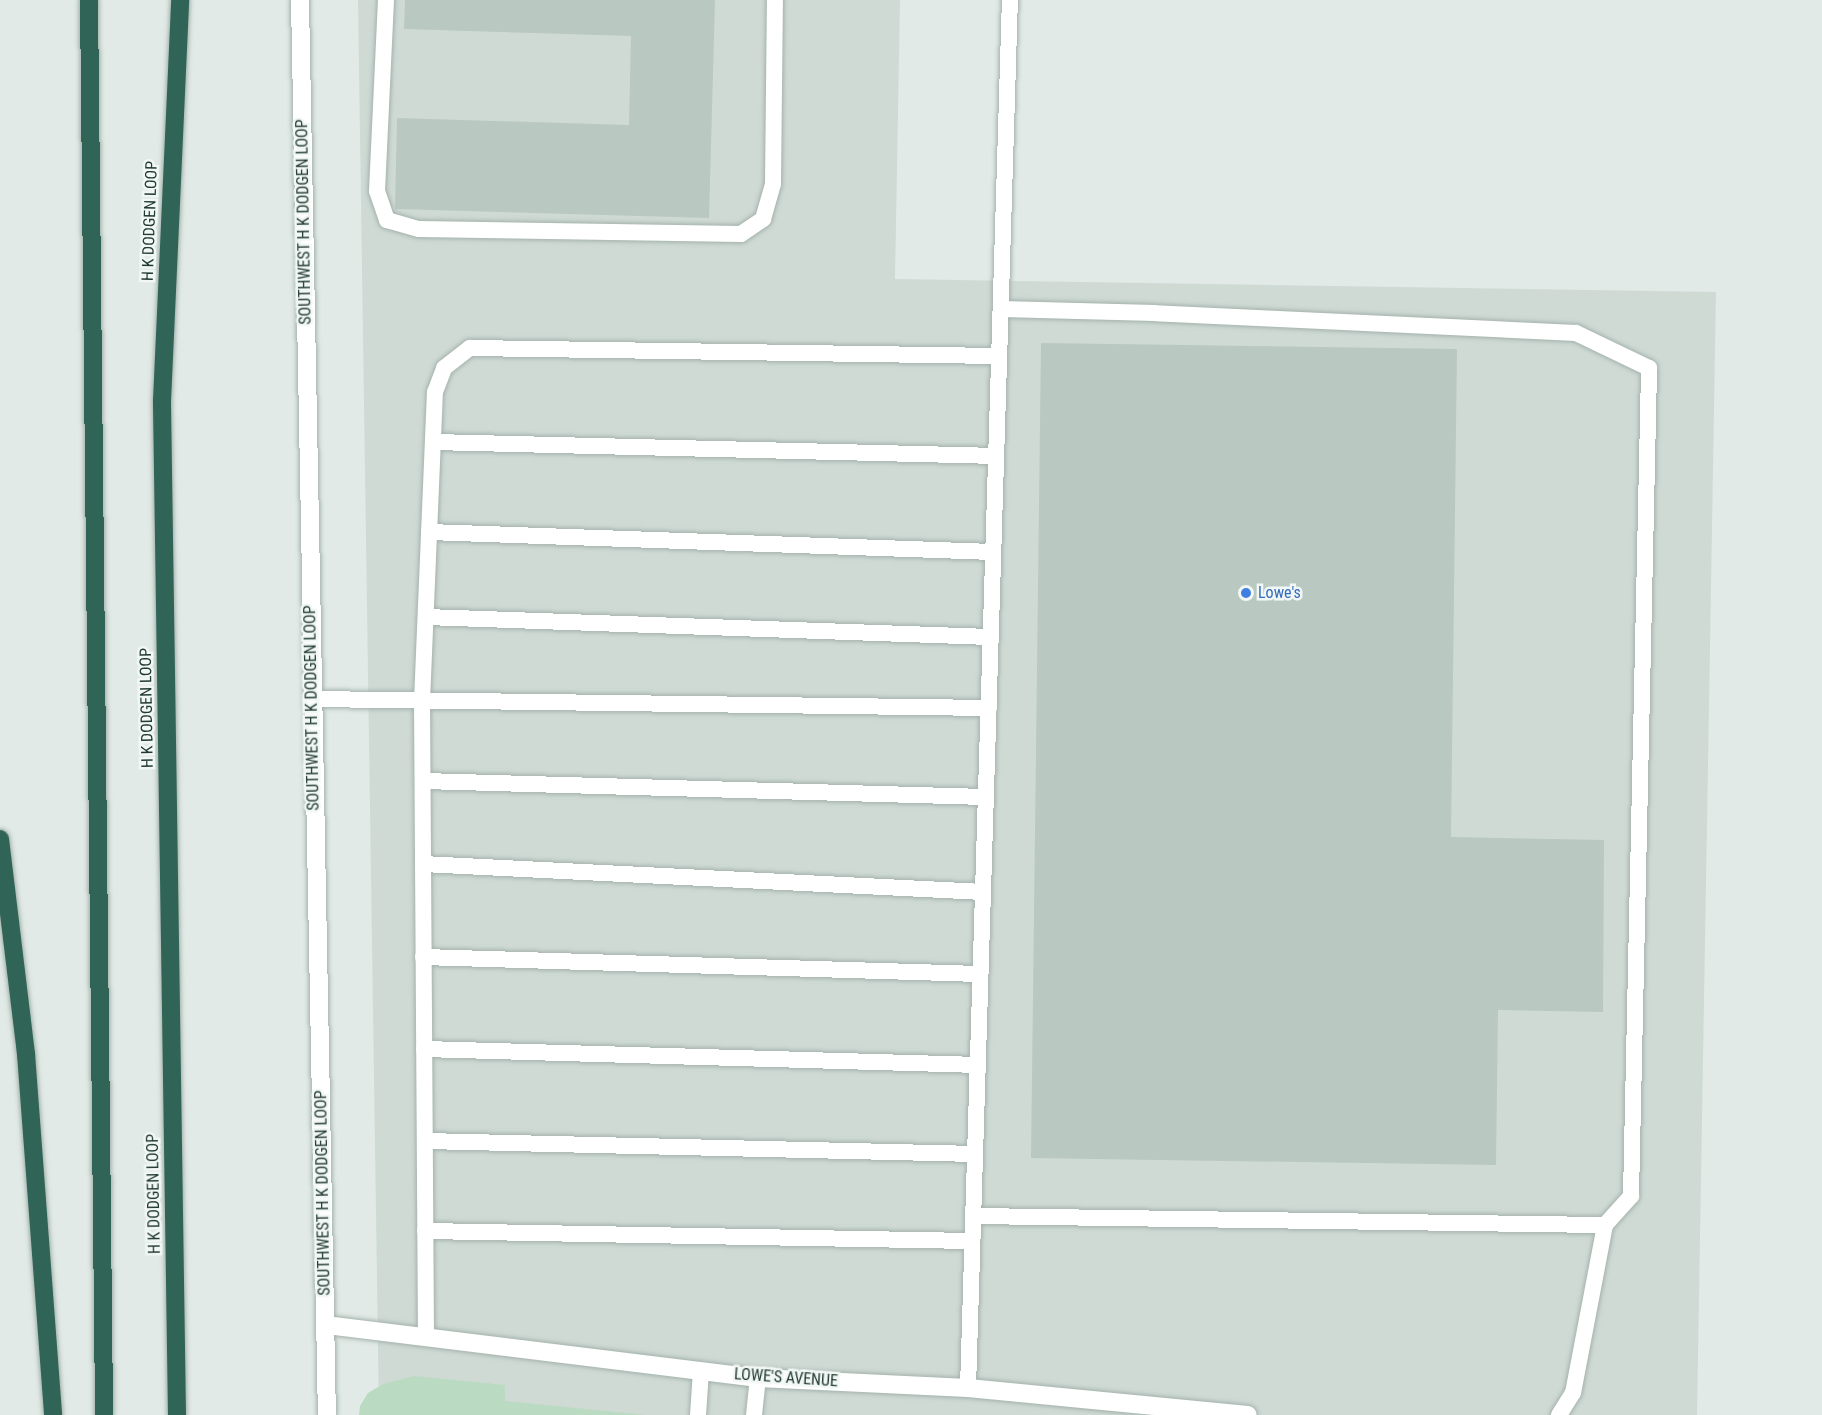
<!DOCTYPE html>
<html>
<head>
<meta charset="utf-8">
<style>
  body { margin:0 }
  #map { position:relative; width:1822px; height:1415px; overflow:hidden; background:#e1eae6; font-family:"Roboto Condensed",sans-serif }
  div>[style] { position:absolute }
  .built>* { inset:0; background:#cfdad5 }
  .green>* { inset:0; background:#bbdac2 }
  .building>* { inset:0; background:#b9c8c1 }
  .roads { filter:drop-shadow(0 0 2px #a4b2ac) drop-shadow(0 0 2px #a4b2ac) }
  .lane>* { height:16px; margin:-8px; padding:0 8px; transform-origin:8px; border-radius:8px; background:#fff }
  .secondary>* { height:18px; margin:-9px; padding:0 9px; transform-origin:9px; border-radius:9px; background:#fff }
  .highway>* { height:18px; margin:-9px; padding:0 9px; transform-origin:9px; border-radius:9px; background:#306457 }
  .dots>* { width:16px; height:16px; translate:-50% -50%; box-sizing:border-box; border:3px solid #f1f7f4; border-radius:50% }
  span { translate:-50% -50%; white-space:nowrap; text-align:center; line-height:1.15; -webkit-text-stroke:5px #f1f7f4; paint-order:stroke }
  .street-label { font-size:16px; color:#223a32 }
  .shop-label { font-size:16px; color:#366cbe }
  .left { translate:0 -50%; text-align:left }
</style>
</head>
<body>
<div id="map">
  <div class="built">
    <i style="clip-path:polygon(358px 0,900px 0,895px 279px,1716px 292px,1697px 1415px,379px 1415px)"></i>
  </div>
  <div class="green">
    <i style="clip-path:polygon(414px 1376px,505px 1385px,505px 1401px,646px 1415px,359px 1415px,360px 1406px,368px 1393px,383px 1384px)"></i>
  </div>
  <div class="building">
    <i style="clip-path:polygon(405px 0,715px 0,709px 218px,395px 209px,397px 118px,629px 125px,631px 36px,404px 29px)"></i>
    <i style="clip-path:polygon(1041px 343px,1457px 349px,1451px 837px,1604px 840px,1603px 1012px,1498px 1010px,1496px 1165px,1031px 1158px)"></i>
  </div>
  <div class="roads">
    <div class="lane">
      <i style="left:386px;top:0;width:191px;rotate:92.7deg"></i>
      <i style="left:377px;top:191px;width:31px;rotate:71deg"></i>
      <i style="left:387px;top:220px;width:33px;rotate:16deg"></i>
      <i style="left:419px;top:229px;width:322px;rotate:0.9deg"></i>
      <i style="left:741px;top:234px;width:27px;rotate:-34deg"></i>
      <i style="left:763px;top:219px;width:36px;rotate:-74deg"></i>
      <i style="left:773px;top:184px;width:184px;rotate:-89.4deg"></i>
      <i style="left:433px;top:442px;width:563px;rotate:1.42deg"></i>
      <i style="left:429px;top:532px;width:564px;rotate:2.03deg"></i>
      <i style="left:426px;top:617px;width:565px;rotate:2.03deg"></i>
      <i style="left:312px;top:699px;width:677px;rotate:0.76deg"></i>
      <i style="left:423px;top:781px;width:563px;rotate:1.63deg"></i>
      <i style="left:423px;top:864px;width:561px;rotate:2.86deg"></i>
      <i style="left:423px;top:957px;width:557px;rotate:1.75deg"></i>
      <i style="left:424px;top:1049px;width:554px;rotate:1.65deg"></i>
      <i style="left:425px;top:1141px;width:550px;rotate:1.35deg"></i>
      <i style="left:973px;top:1216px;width:632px;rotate:0.82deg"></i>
      <i style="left:1605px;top:1225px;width:39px;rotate:-48deg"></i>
      <i style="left:1631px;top:1196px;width:828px;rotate:-88.75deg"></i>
      <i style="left:1649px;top:368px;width:81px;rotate:-154.4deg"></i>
      <i style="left:1576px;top:333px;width:421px;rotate:-177.3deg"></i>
      <i style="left:1155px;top:313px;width:154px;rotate:-178.5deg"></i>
      <i style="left:425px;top:1231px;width:547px;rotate:1.05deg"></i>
      <i style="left:426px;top:1337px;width:636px;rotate:-90.36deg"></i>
      <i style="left:422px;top:701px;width:309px;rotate:-87.6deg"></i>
      <i style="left:435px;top:392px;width:26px;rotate:-69deg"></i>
      <i style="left:444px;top:368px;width:33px;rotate:-38deg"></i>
      <i style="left:470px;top:348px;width:529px;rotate:0.87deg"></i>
      <i style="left:968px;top:1388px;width:1389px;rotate:-88.27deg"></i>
      <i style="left:698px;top:1415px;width:44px;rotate:-86.1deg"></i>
      <i style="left:754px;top:1415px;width:37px;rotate:-84deg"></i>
      <i style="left:1559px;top:1415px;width:26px;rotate:-58deg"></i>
      <i style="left:1573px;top:1393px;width:171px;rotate:-79.2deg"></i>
    </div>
    <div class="secondary">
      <i style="left:300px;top:0;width:1415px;rotate:88.91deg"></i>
      <i style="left:326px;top:1325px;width:435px;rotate:7deg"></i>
      <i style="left:758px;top:1378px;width:210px;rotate:2.7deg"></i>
      <i style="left:968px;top:1388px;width:281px;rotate:5.5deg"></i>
    </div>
    <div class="highway">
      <i style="left:89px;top:0;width:1415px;rotate:89.39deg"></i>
      <i style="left:0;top:839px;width:217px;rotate:83.1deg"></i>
      <i style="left:26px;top:1054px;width:362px;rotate:85.7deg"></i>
      <i style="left:177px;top:1415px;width:1014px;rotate:-90.85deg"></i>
      <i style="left:162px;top:401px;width:401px;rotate:-87.4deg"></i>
    </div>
  </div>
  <div class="dots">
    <i style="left:1246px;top:593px;background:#3f7fe0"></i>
  </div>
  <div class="street-label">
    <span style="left:150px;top:221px;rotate:-88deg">H K DODGEN LOOP</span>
    <span style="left:304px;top:222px;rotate:-91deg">SOUTHWEST H K DODGEN LOOP</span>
    <span style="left:147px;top:708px;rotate:-91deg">H K DODGEN LOOP</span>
    <span style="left:312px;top:708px;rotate:-91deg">SOUTHWEST H K DODGEN LOOP</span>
    <span style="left:323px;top:1193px;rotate:-91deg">SOUTHWEST H K DODGEN LOOP</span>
    <span style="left:154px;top:1194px;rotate:-91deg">H K DODGEN LOOP</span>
    <span style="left:786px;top:1378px;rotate:4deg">LOWE'S AVENUE</span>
  </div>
  <div class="shop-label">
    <span class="left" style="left:1258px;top:593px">Lowe's</span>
  </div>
</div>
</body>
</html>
